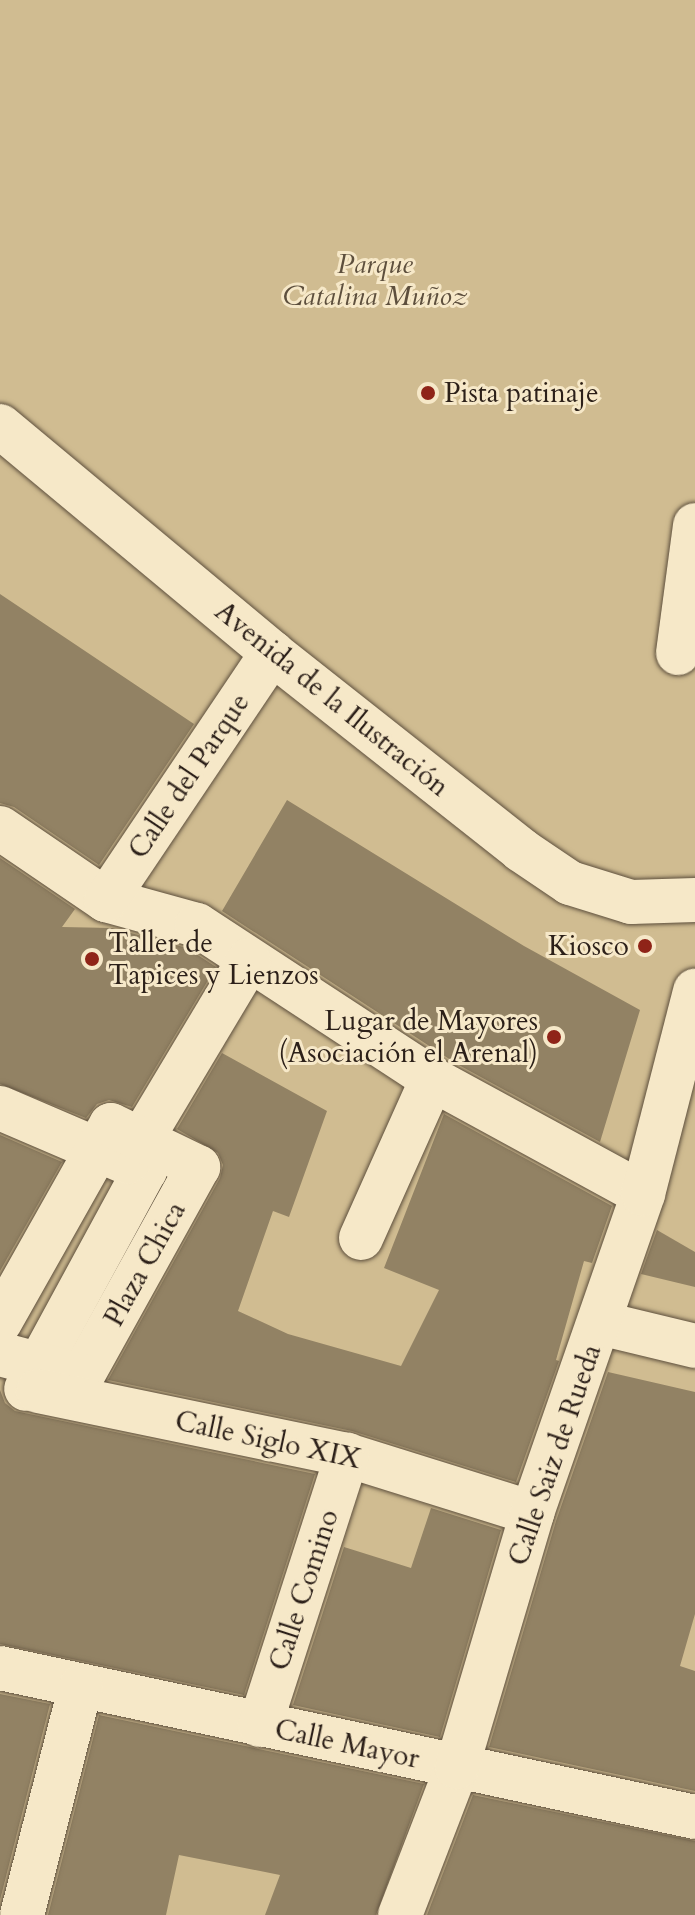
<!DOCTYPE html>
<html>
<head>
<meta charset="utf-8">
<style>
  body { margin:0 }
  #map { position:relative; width:695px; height:1915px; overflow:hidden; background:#f1dcaa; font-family:Cardo,serif }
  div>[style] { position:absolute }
  .green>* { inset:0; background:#d0bc91 }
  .building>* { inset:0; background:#928264 }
  .roads { filter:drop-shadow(0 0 2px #5d4f3d) drop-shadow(0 0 2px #5d4f3d) }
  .minor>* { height:44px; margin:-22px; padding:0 22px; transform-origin:22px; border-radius:22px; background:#f6e8c8 }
  .dots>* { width:22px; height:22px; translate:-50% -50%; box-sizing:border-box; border:4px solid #f6e8c8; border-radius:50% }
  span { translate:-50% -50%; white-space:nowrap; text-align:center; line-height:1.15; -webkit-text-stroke:6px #f6e8c8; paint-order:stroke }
  .park-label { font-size:28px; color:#5d4f3d; font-style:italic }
  .poi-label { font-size:28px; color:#2c2019 }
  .left { translate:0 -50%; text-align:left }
  .right { translate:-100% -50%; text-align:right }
  .street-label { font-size:28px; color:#2c2019 }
</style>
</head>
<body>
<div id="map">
  <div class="green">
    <i style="clip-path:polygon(0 0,695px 0,695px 1915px,0 1915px)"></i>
  </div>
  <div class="building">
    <i style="clip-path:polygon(0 594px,194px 724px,99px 865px,14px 807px,0 803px)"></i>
    <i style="clip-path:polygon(287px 800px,524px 946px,640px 1010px,600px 1142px,457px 1064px,222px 911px)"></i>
    <i style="clip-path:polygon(0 858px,75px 909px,62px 927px,112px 928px,187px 948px,216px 967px,132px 1107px,109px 1100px,97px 1104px,86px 1118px,0 1084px)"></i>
    <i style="clip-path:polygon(222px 1053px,327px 1111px,289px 1217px,273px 1211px,238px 1311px,288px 1334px,401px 1366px,439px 1290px,384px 1268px,444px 1114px,612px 1206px,592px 1263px,584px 1261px,556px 1360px,559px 1361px,516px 1482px,352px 1431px,108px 1380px,220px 1178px,223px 1165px,218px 1153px,177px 1129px)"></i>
    <i style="clip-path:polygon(0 1135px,62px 1162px,0 1271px)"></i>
    <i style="clip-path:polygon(657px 1230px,695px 1252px,695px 1287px,641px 1274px)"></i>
    <i style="clip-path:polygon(608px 1372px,695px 1392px,695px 1614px,680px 1666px,695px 1671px,695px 1791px,489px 1747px,556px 1521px)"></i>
    <i style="clip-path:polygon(0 1390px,5px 1403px,15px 1411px,315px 1474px,244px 1695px,0 1644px)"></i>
    <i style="clip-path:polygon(431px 1508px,501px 1530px,440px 1737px,293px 1705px,344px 1547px,411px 1568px)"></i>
    <i style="clip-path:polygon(0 1694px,50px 1704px,0 1900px)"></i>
    <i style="clip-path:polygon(99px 1715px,424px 1784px,376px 1915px,265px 1915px,280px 1875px,179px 1855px,166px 1915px,48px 1915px)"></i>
    <i style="clip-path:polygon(473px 1795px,695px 1841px,695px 1915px,427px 1915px)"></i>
  </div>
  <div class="roads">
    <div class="minor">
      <i style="left:0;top:426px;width:354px;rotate:39.8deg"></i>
      <i style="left:272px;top:653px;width:318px;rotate:38.3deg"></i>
      <i style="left:521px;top:850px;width:59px;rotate:34deg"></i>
      <i style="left:570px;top:883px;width:64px;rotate:17.3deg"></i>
      <i style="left:631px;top:902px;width:64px;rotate:-1.8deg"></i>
      <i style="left:678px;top:653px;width:129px;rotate:-82.4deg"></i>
      <i style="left:0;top:828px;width:128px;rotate:34.2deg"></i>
      <i style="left:106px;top:900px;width:94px;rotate:15.4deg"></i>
      <i style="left:197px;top:925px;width:281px;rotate:33.2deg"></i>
      <i style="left:432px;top:1079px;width:240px;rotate:28.6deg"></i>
      <i style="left:106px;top:900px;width:298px;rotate:-56.1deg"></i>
      <i style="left:0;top:1108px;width:158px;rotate:23.2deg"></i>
      <i style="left:145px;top:1170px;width:249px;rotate:118.5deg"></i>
      <i style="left:128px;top:1162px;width:235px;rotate:-59.1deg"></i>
      <i style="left:361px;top:1238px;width:174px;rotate:-65.9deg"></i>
      <i style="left:0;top:1322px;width:226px;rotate:-60.6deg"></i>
      <i style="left:111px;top:1125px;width:97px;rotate:25.8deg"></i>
      <i style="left:198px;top:1167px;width:239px;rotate:119deg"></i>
      <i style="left:82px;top:1376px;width:85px;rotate:-165deg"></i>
      <i style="left:600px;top:1323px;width:98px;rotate:13.6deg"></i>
      <i style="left:38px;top:1391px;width:316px;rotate:11.7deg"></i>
      <i style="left:347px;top:1455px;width:194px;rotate:17.4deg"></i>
      <i style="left:0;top:1668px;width:711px;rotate:12.1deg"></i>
      <i style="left:260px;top:1725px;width:284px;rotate:-72.1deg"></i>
      <i style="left:22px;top:1915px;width:236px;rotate:-75.6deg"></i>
      <i style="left:400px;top:1915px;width:159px;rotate:-68.9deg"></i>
      <i style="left:457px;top:1767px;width:265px;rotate:-73.5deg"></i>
      <i style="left:532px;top:1513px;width:338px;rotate:-70.8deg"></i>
      <i style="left:643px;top:1194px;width:210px;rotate:-75.6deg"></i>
    </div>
  </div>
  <div class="dots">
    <i style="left:428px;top:393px;background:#8f2418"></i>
    <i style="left:645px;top:946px;background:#8f2418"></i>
    <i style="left:92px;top:959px;background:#8f2418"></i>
    <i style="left:554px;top:1037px;background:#8f2418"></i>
  </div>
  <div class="park-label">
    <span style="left:375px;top:280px">Parque<br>Catalina Muñoz</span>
  </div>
  <div class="poi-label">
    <span class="left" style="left:444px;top:393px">Pista patinaje</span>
    <span class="left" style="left:108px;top:959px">Taller de<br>Tapices y Lienzos</span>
    <span class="right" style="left:629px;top:946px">Kiosco</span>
    <span class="right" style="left:538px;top:1037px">Lugar de Mayores<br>(Asociación el Arenal)</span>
  </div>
  <div class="street-label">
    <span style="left:332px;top:699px;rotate:39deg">Avenida de la Ilustración</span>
    <span style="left:189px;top:776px;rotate:-56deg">Calle del Parque</span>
    <span style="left:145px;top:1264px;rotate:-61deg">Plaza Chica</span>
    <span style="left:268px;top:1440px;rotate:12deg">Calle Siglo XIX</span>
    <span style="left:555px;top:1455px;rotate:-71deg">Calle Saiz de Rueda</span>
    <span style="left:304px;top:1590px;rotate:-72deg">Calle Comino</span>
    <span style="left:347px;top:1744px;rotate:12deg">Calle Mayor</span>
  </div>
</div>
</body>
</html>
